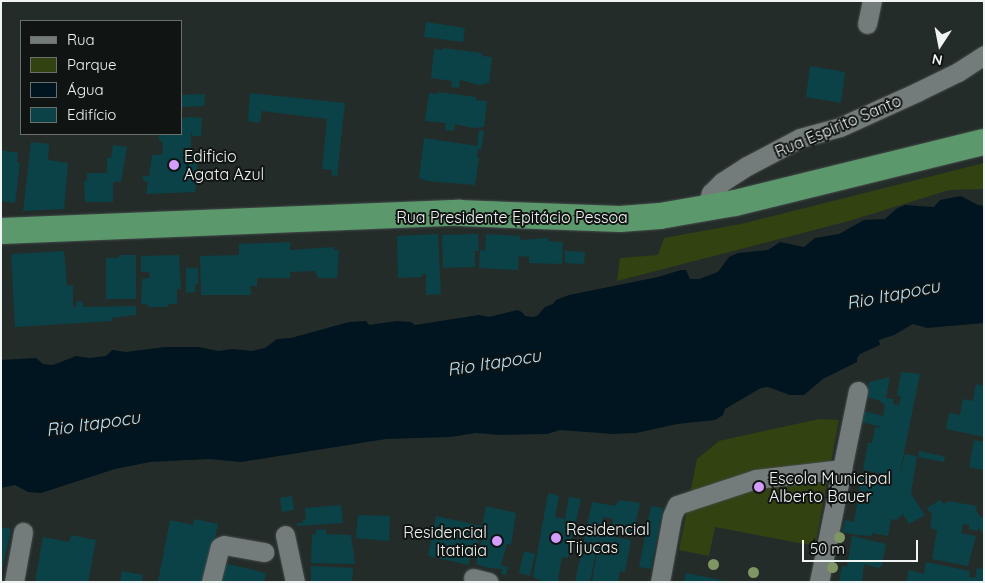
<!DOCTYPE html>
<html>
<head>
<meta charset="utf-8">
<style>
  body { margin:0 }
  #map { position:relative; width:985px; height:583px; overflow:hidden; background:#242c2a; font-family:Quicksand,sans-serif }
  div>[style] { position:absolute }
  .green>* { inset:0; background:#324210 }
  .water>* { inset:0; background:#00151f }
  .building>* { inset:0; background:#0b4247 }
  .roads { filter:drop-shadow(0 0 1px #434b49) drop-shadow(0 0 1px #434b49) }
  .minor>* { height:19px; margin:-9.5px; padding:0 9.5px; transform-origin:9.5px; border-radius:9.5px; background:#737c7a }
  .highway>* { height:26px; margin:-13px; padding:0 13px; transform-origin:13px; border-radius:13px; background:#5b986c }
  .trees>* { width:11px; height:11px; margin:-5.5px; border-radius:50%; background:#7f9563 }
  .dots>* { width:14px; height:14px; translate:-50% -50%; box-sizing:border-box; border:2px solid #101413; border-radius:50% }
  span { translate:-50% -50%; white-space:nowrap; text-align:center; line-height:1.15; -webkit-text-stroke:4px #101413; paint-order:stroke }
  .street-label { font-size:16px; color:#f0f5f3 }
  .poi-label { font-size:16px; color:#f0f5f3 }
  .left { translate:0 -50%; text-align:left }
  .right { translate:-100% -50%; text-align:right }
  .water-label { font-size:18px; color:#bce2f6; font-style:italic }
  .frame { position:absolute; inset:0; border:2px solid #f0f5f3; pointer-events:none }
  .legend { position:absolute; left:20px; top:20px; width:162px; height:115px; box-sizing:border-box; background:#101413; border:1px solid #6a6e6d; margin:0; padding:6px 9px; list-style:none; font-size:15px; color:#f0f5f3 }
  .legend li { display:flex; align-items:center; gap:10px; height:25px }
  .legend b { width:25px; border:1px solid #6a6e6d }
  .north { position:absolute; left:915px; top:20px; width:50px; height:50px; -webkit-text-stroke:4px #101413; paint-order:stroke; rotate:191deg; font-size:14px; font-weight:700; line-height:20px; text-align:center; color:#f0f5f3 }
  .north::after { content:''; display:block; margin:auto; width:18px; height:22px; background:#f0f5f3; clip-path:polygon(50% 0,100% 100%,50% 72%,0 100%) }
  .scale { position:absolute; left:802px; top:540px; width:116px; height:22px; box-sizing:border-box; border:2px solid #f0f5f3; border-top:0; padding-left:6px; font-size:15px; line-height:18px; white-space:nowrap; color:#f0f5f3; -webkit-text-stroke:4px #101413; paint-order:stroke }
</style>
</head>
<body>
<div id="map">
  <div class="green">
    <i style="clip-path:polygon(984px 163px,984px 189px,949px 190px,849px 221px,617px 281px,620px 258px,658px 255px,664px 238px,741px 224px)"></i>
    <i style="clip-path:polygon(819px 419px,839px 420px,815px 546px,715px 527px,709px 556px,679px 550px,697px 459px,719px 441px)"></i>
  </div>
  <div class="water">
    <i style="clip-path:polygon(961px 196px,978px 205px,984px 206px,984px 323px,927px 328px,913px 324px,894px 335px,879px 340px,880px 345px,860px 354px,857px 358px,857px 362px,823px 379px,804px 395px,790px 395px,768px 387px,761px 388px,725px 409px,723px 415px,715px 420px,677px 424px,636px 433px,613px 434px,560px 430px,547px 434px,500px 435px,476px 433px,450px 437px,386px 439px,241px 462px,209px 459px,150px 462px,115px 469px,41px 493px,28px 492px,15px 485px,1px 488px,1px 360px,36px 358px,43px 364px,53px 365px,76px 356px,90px 358px,106px 356px,112px 350px,126px 352px,165px 347px,199px 347px,218px 351px,232px 349px,252px 351px,265px 348px,277px 339px,291px 338px,349px 322px,366px 321px,369px 325px,397px 321px,411px 322px,415px 325px,479px 315px,489px 317px,517px 310px,522px 312px,525px 316px,534px 317px,538px 315px,545px 307px,553px 304px,556px 300px,569px 295px,658px 277px,681px 270px,686px 270px,690px 279px,699px 279px,718px 272px,729px 257px,738px 253px,768px 250px,780px 242px,804px 247px,815px 238px,839px 234px,864px 220px,885px 219px,896px 209px,905px 205px,934px 207px,940px 200px)"></i>
  </div>
  <div class="building">
    <i style="clip-path:polygon(426px 22px,465px 28px,463px 42px,424px 37px)"></i>
    <i style="clip-path:polygon(443px 48px,482px 53px,482px 56px,492px 57px,489px 83px,479px 85px,460px 80px,459px 88px,451px 87px,452px 81px,431px 78px,434px 49px,443px 50px)"></i>
    <i style="clip-path:polygon(810px 66px,845px 72px,841px 103px,806px 97px)"></i>
    <i style="clip-path:polygon(438px 92px,476px 97px,476px 100px,487px 101px,484px 127px,473px 128px,455px 124px,454px 131px,445px 130px,446px 123px,425px 121px,429px 93px,438px 94px)"></i>
    <i style="clip-path:polygon(250px 93px,345px 103px,337px 176px,331px 175px,332px 170px,322px 169px,327px 119px,262px 111px,260px 123px,248px 121px)"></i>
    <i style="clip-path:polygon(205px 94px,204px 106px,181px 107px,181px 95px)"></i>
    <i style="clip-path:polygon(189px 117px,202px 118px,201px 136px,193px 136px,191px 131px,191px 148px,182px 148px,183px 152px,199px 151px,195px 192px,146px 194px,148px 182px,143px 181px,143px 176px,149px 176px,152px 155px,161px 155px,163px 152px,162px 141px,159px 141px,159px 134px,181px 134px,181px 119px)"></i>
    <i style="clip-path:polygon(479px 130px,484px 131px,481px 150px,478px 149px,477px 157px,479px 158px,475px 185px,427px 181px,419px 178px,424px 138px,477px 146px)"></i>
    <i style="clip-path:polygon(31px 142px,49px 144px,48px 160px,68px 163px,64px 209px,23px 211px)"></i>
    <i style="clip-path:polygon(113px 145px,127px 147px,121px 182px,113px 182px,113px 202px,85px 202px,84px 181px,87px 181px,87px 173px,107px 173px,107px 158px,111px 158px)"></i>
    <i style="clip-path:polygon(1px 150px,18px 153px,17px 162px,20px 163px,15px 203px,1px 201px)"></i>
    <i style="clip-path:polygon(438px 234px,441px 294px,426px 295px,426px 274px,422px 274px,422px 277px,398px 278px,397px 236px)"></i>
    <i style="clip-path:polygon(478px 234px,479px 251px,475px 251px,475px 267px,443px 268px,442px 235px)"></i>
    <i style="clip-path:polygon(486px 234px,520px 236px,520px 240px,548px 238px,548px 241px,563px 242px,562px 264px,529px 263px,529px 257px,519px 256px,518px 270px,479px 268px,480px 250px,485px 251px)"></i>
    <i style="clip-path:polygon(290px 242px,290px 250px,334px 247px,334px 250px,339px 250px,337px 278px,318px 278px,315px 271px,290px 272px,290px 278px,257px 278px,257px 286px,250px 286px,251px 295px,201px 295px,200px 256px,239px 255px,239px 244px)"></i>
    <i style="clip-path:polygon(64px 251px,67px 286px,73px 285px,73px 307px,76px 307px,76px 302px,82px 301px,83px 307px,136px 306px,136px 315px,112px 318px,112px 321px,15px 327px,11px 254px)"></i>
    <i style="clip-path:polygon(565px 251px,585px 252px,584px 264px,565px 263px)"></i>
    <i style="clip-path:polygon(119px 255px,136px 255px,136px 299px,106px 299px,106px 258px,119px 258px)"></i>
    <i style="clip-path:polygon(179px 255px,181px 289px,177px 289px,177px 304px,168px 304px,168px 307px,148px 307px,147px 304px,141px 304px,142px 279px,150px 278px,149px 272px,141px 272px,141px 256px)"></i>
    <i style="clip-path:polygon(186px 268px,198px 268px,198px 284px,195px 284px,195px 292px,186px 293px)"></i>
    <i style="clip-path:polygon(901px 372px,920px 374px,899px 477px,905px 454px,917px 456px,911px 494px,925px 515px,909px 524px,903px 514px,896px 520px,891px 519px,888px 536px,872px 533px,872px 536px,858px 535px,842px 532px,845px 520px,854px 522px,862px 475px,882px 478px,883px 474px,863px 470px,868px 443px,872px 443px,875px 427px,880px 428px,881px 427px,862px 422px,864px 411px,883px 416px,885px 405px,878px 400px,867px 397px,869px 382px,890px 377px,886px 398px,894px 399px,893px 404px,899px 405px,901px 396px,897px 395px)"></i>
    <i style="clip-path:polygon(976px 384px,984px 386px,984px 437px,946px 429px,949px 413px,960px 415px,963px 399px,973px 401px)"></i>
    <i style="clip-path:polygon(974px 440px,984px 442px,984px 470px,969px 467px)"></i>
    <i style="clip-path:polygon(919px 451px,943px 456px,945px 457px,944px 462px,918px 457px)"></i>
    <i style="clip-path:polygon(548px 493px,559px 496px,555px 517px,565px 519px,569px 497px,581px 499px,576px 522px,566px 520px,565px 524px,574px 526px,568px 558px,562px 557px,558px 580px,564px 582px,545px 582px,533px 577px)"></i>
    <i style="clip-path:polygon(292px 496px,294px 510px,282px 512px,280px 498px)"></i>
    <i style="clip-path:polygon(619px 500px,640px 503px,633px 535px,611px 530px,613px 519px,603px 517px,590px 582px,575px 582px,592px 502px,615px 506px)"></i>
    <i style="clip-path:polygon(940px 500px,944px 504px,948px 501px,977px 506px,976px 510px,981px 518px,984px 516px,984px 534px,978px 528px,977px 531px,969px 529px,969px 525px,963px 524px,961px 533px,976px 536px,968px 566px,932px 559px,937px 530px,930px 528px,932px 515px,927px 508px)"></i>
    <i style="clip-path:polygon(341px 505px,343px 523px,297px 526px,297px 523px,303px 523px,303px 520px,306px 520px,305px 508px)"></i>
    <i style="clip-path:polygon(486px 506px,516px 513px,511px 545px,507px 544px,502px 561px,501px 566px,508px 567px,506px 575px,501px 574px,502px 569px,489px 568px,476px 564px,482px 538px,480px 538px,481px 531px,475px 558px,470px 557px,469px 565px,428px 556px,436px 516px,482px 526px)"></i>
    <i style="clip-path:polygon(651px 506px,663px 508px,651px 569px,639px 567px)"></i>
    <i style="clip-path:polygon(358px 515px,390px 516px,389px 541px,356px 538px)"></i>
    <i style="clip-path:polygon(194px 519px,218px 524px,206px 582px,158px 582px,170px 520px,193px 525px)"></i>
    <i style="clip-path:polygon(1px 527px,11px 529px,2px 570px,1px 570px)"></i>
    <i style="clip-path:polygon(326px 529px,326px 534px,351px 535px,355px 564px,311px 563px,312px 535px,316px 534px,316px 530px)"></i>
    <i style="clip-path:polygon(600px 534px,631px 540px,625px 572px,620px 571px,618px 582px,592px 582px)"></i>
    <i style="clip-path:polygon(71px 535px,96px 540px,88px 582px,35px 582px,43px 537px,69px 542px)"></i>
    <i style="clip-path:polygon(852px 536px,886px 544px,882px 565px,879px 568px,864px 564px,862px 582px,839px 582px,842px 566px,847px 567px)"></i>
    <i style="clip-path:polygon(524px 551px,535px 554px,530px 576px,519px 573px)"></i>
    <i style="clip-path:polygon(926px 562px,970px 571px,969px 577px,975px 578px,977px 568px,984px 569px,984px 582px,906px 582px,909px 570px,924px 574px)"></i>
    <i style="clip-path:polygon(224px 563px,266px 573px,264px 582px,220px 582px)"></i>
    <i style="clip-path:polygon(311px 566px,353px 568px,352px 582px,311px 582px)"></i>
    <i style="clip-path:polygon(122px 571px,143px 575px,142px 582px,120px 582px)"></i>
    <i style="clip-path:polygon(686px 573px,725px 581px,725px 582px,684px 582px)"></i>
  </div>
  <div class="roads">
    <div class="minor">
      <i style="left:867px;top:24px;width:24px;rotate:-78deg"></i>
      <i style="left:706px;top:209px;width:17px;rotate:-73deg"></i>
      <i style="left:711px;top:193px;width:16px;rotate:-45deg"></i>
      <i style="left:722px;top:182px;width:30px;rotate:-33deg"></i>
      <i style="left:747px;top:166px;width:60px;rotate:-27.8deg"></i>
      <i style="left:800px;top:138px;width:41px;rotate:-15.4deg"></i>
      <i style="left:840px;top:127px;width:85px;rotate:-24.4deg"></i>
      <i style="left:917px;top:92px;width:46px;rotate:-26deg"></i>
      <i style="left:958px;top:72px;width:31px;rotate:-33deg"></i>
      <i style="left:285px;top:535px;width:48px;rotate:78deg"></i>
      <i style="left:473px;top:578px;width:16px;rotate:14deg"></i>
      <i style="left:14px;top:582px;width:51px;rotate:-79.8deg"></i>
      <i style="left:211px;top:582px;width:36px;rotate:-76deg"></i>
      <i style="left:220px;top:547px;width:4px;rotate:-27deg"></i>
      <i style="left:224px;top:545px;width:41px;rotate:9.9deg"></i>
      <i style="left:660px;top:582px;width:67px;rotate:-79.7deg"></i>
      <i style="left:672px;top:516px;width:12px;rotate:-66deg"></i>
      <i style="left:677px;top:505px;width:83px;rotate:-18.2deg"></i>
      <i style="left:756px;top:479px;width:87px;rotate:-6.6deg"></i>
      <i style="left:819px;top:582px;width:195px;rotate:-78.5deg"></i>
    </div>
    <div class="highway">
      <i style="left:1px;top:231px;width:458px;rotate:-2.3deg"></i>
      <i style="left:459px;top:213px;width:161px;rotate:2.1deg"></i>
      <i style="left:620px;top:219px;width:40px;rotate:-4.3deg"></i>
      <i style="left:660px;top:216px;width:76px;rotate:-9.8deg"></i>
      <i style="left:735px;top:203px;width:256px;rotate:-13.8deg"></i>
    </div>
  </div>
  <div class="trees">
    <i style="left:839px;top:537px"></i>
    <i style="left:713px;top:564px"></i>
    <i style="left:832px;top:567px"></i>
    <i style="left:753px;top:572px"></i>
  </div>
  <div class="dots">
    <i style="left:174px;top:165px;background:#d39cfd"></i>
    <i style="left:759px;top:487px;background:#d39cfd"></i>
    <i style="left:556px;top:538px;background:#d39cfd"></i>
    <i style="left:497px;top:541px;background:#d39cfd"></i>
  </div>
  <div class="street-label">
    <span style="left:838px;top:126px;rotate:-23deg">Rua Espirito Santo</span>
    <span style="left:512px;top:217px">Rua Presidente Epitácio Pessoa</span>
  </div>
  <div class="poi-label">
    <span class="left" style="left:184px;top:165px">Edificio<br>Agata Azul</span>
    <span class="left" style="left:769px;top:487px">Escola Municipal<br>Alberto Bauer</span>
    <span class="left" style="left:566px;top:538px">Residencial<br>Tijucas</span>
    <span class="right" style="left:487px;top:541px">Residencial<br>Itatiaia</span>
  </div>
  <div class="water-label">
    <span style="left:893px;top:295px;rotate:-11deg">Rio Itapocu</span>
    <span style="left:494px;top:363px;rotate:-9deg">Rio Itapocu</span>
    <span style="left:93px;top:424px;rotate:-8deg">Rio Itapocu</span>
  </div>
  <div class="frame"></div>
  <ul class="legend">
  <li><b style="height:6px;background:#737c7a"></b>Rua</li>
  <li><b style="height:14px;background:#324210"></b>Parque</li>
  <li><b style="height:14px;background:#00151f"></b>Água</li>
  <li><b style="height:14px;background:#0b4247"></b>Edifício</li>
  </ul>
  <div class="north">N</div>
  <div class="scale">50 m</div>
</div>
</body>
</html>
